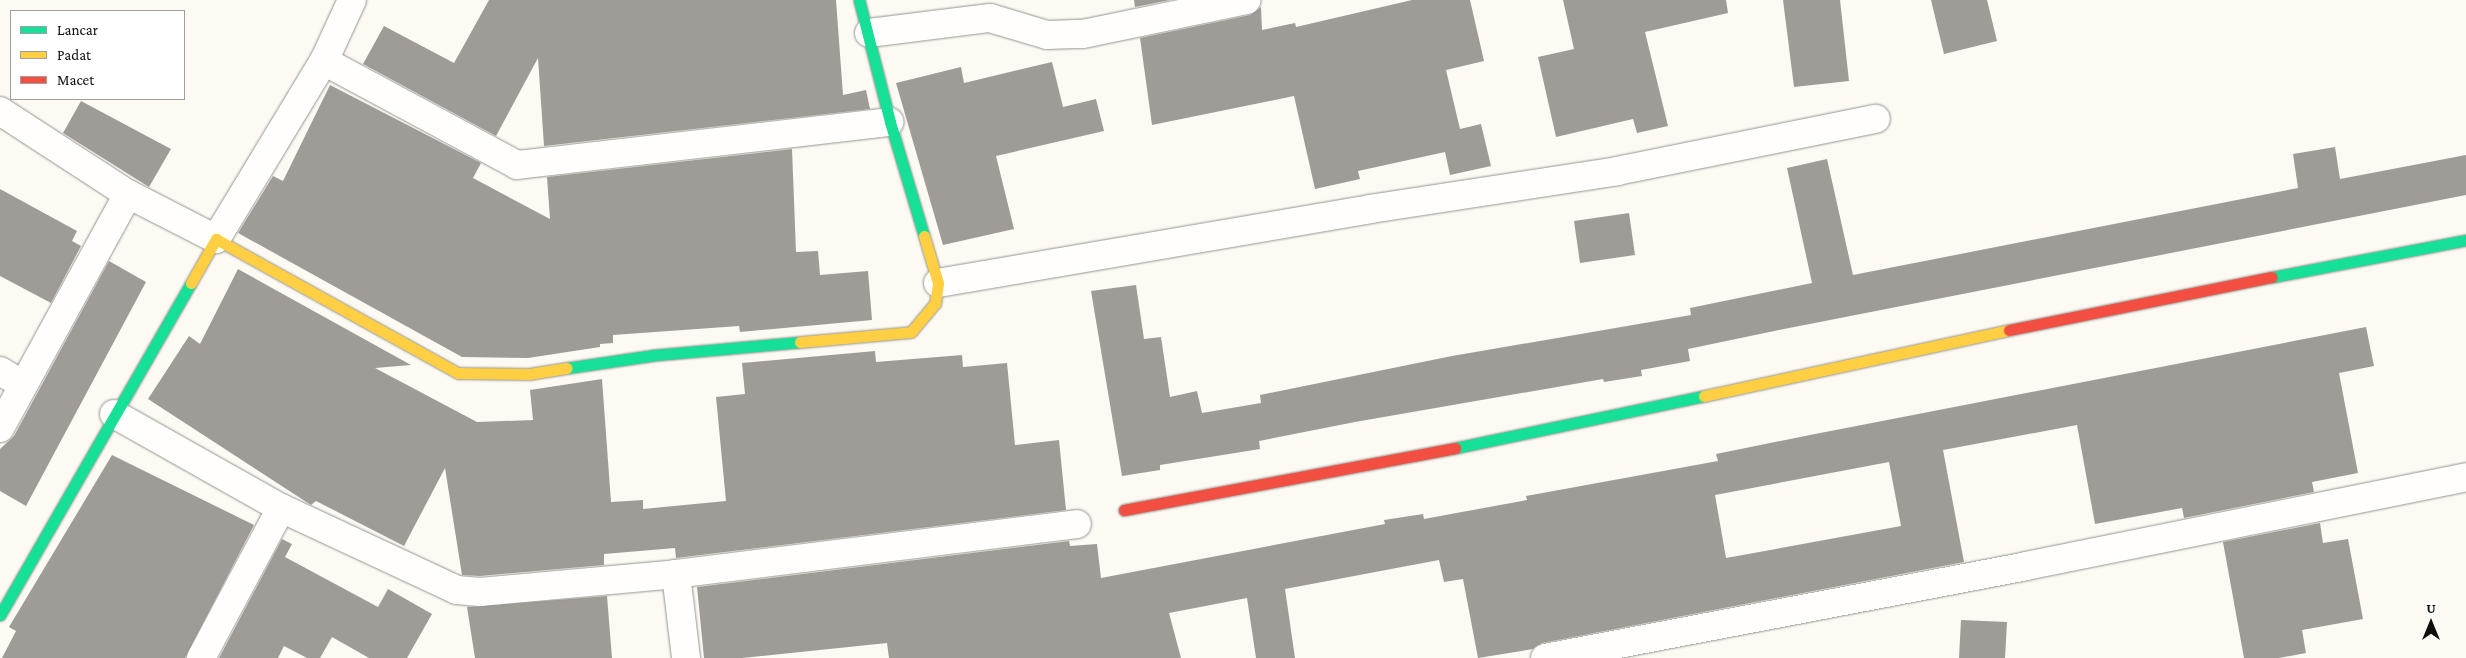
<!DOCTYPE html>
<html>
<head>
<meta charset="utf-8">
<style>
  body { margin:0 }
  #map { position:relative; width:2466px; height:658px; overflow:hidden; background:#fcfaf2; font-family:"Crimson Pro",serif }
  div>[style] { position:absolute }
  .building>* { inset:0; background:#9f9c98 }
  .roads { filter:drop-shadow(0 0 1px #959491) drop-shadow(0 0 1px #959491) }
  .street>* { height:28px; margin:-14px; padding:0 14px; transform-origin:14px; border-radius:14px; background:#fffefd }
  .fast>* { height:11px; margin:-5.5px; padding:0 5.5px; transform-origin:5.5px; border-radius:5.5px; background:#16e098 }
  .slow>* { height:11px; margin:-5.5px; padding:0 5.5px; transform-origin:5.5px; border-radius:5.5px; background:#ffcf43 }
  .jam>* { height:11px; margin:-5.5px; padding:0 5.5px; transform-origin:5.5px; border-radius:5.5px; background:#f24e42 }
  span { translate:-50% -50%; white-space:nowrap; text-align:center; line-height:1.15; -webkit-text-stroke:5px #fff; paint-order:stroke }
  .legend { position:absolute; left:10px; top:10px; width:175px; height:90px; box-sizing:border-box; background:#fff; border:1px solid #9f9f9f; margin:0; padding:6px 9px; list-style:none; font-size:15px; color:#0e0e0e }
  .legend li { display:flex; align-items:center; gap:10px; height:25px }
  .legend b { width:25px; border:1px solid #9f9f9f }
  .north { position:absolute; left:2406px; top:598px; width:50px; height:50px; -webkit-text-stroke:4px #fff; paint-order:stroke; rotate:0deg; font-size:14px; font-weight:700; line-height:20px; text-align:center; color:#0e0e0e }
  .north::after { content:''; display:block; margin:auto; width:18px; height:22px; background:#0e0e0e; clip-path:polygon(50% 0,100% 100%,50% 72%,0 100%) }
</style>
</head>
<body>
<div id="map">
  <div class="building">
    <i style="clip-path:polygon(489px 0,836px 0,843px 95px,866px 90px,870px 109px,544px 146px,538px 58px,496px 136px,363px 64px,384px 26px,454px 63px)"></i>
    <i style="clip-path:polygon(1134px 0,1170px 0,1135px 7px)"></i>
    <i style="clip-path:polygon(1412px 0,1470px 0,1484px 61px,1446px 70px,1460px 129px,1481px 124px,1491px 166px,1450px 175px,1445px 152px,1358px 171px,1360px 179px,1315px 189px,1294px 96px,1152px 125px,1140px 38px,1250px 15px,1261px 7px,1262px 30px,1295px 23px,1296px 27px)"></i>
    <i style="clip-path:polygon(1563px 0,1726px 0,1728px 13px,1645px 32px,1668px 126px,1637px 133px,1633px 119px,1556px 137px,1538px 57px,1574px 49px)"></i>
    <i style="clip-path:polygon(1783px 0,1840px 0,1849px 81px,1794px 87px)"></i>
    <i style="clip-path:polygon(1931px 0,1987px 0,1997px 41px,1944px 54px)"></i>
    <i style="clip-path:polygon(1052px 62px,1063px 107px,1096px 99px,1104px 131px,996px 156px,1014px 229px,943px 245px,896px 83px,961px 67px,964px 83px)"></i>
    <i style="clip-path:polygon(330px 85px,481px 163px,473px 178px,550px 219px,547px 177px,792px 149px,796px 252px,818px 251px,820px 275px,868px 271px,872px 320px,740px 332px,739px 326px,613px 335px,613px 343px,600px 344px,600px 347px,528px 358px,462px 357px,238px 233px,273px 176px,283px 181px)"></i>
    <i style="clip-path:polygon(81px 101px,171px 149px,149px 187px,63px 133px)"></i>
    <i style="clip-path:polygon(2335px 147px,2340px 179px,2466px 155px,2466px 195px,1779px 330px,1688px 349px,1690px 361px,1641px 370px,1642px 376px,1604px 382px,1603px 379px,1355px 422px,1259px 441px,1260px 449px,1160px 465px,1160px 470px,1122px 476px,1091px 291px,1136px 285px,1144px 339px,1161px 337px,1170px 397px,1197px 391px,1202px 413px,1261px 403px,1260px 395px,1452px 356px,1691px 315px,1690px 308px,1812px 283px,1787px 168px,1827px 159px,1853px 275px,2298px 188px,2293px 154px)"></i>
    <i style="clip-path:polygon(0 189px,77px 231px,72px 241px,81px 246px,51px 303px,0 276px)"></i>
    <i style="clip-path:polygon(1629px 213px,1635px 255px,1580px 263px,1574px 221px)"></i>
    <i style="clip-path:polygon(109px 261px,146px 282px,26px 506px,0 491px,0 449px,14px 436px)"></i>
    <i style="clip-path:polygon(238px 269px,411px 365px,375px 368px,477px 422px,533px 420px,530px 390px,602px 379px,611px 502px,643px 500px,643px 509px,726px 501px,716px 397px,745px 394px,742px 363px,875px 351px,876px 362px,962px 355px,963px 367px,1007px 363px,1015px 445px,1059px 440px,1066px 510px,676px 558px,675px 548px,604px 554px,604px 565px,480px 576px,462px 575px,445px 468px,404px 546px,316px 501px,311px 505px,148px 399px,189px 336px,200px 344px)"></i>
    <i style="clip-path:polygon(evenodd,2366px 327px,2374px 366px,2339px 373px,2358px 473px,2312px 482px,2314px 492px,2184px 518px,2182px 508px,2095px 524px,2077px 425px,1943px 450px,1964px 562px,1542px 643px,1533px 649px,1478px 658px,1463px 579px,1444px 582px,1439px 560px,1285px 589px,1295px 658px,1256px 658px,1247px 598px,1169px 613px,1181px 658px,889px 658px,887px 643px,742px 658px,704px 658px,697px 587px,1069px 541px,1070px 546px,1097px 544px,1101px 578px,1385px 524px,1384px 520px,1423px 514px,1424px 519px,1527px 500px,1526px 496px,1718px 461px,1716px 454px,1810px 435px,2366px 327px,1889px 462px,1901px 526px,1726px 558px,1715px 495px,1889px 462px)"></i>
    <i style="clip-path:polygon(112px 455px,254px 525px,185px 658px,2px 658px,16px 631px,9px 627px)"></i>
    <i style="clip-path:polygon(2320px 523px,2323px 543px,2348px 539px,2363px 619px,2302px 630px,2306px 653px,2279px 658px,2244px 658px,2223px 542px)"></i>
    <i style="clip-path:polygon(282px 539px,292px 544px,285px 557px,378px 607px,388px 589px,432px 614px,407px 658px,369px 658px,332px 637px,320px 658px,307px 658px,284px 646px,278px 658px,219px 658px)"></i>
    <i style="clip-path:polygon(607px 596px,612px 658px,475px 658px,467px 607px)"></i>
    <i style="clip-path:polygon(1961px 620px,2007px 622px,2005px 658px,1959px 658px)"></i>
  </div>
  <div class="roads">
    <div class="street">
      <i style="left:869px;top:33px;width:122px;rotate:-7.1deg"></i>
      <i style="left:990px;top:18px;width:59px;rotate:16.6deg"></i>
      <i style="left:1047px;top:35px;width:36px;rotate:-2deg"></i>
      <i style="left:1083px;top:34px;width:167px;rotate:-11.7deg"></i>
      <i style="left:324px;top:61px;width:219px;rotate:28.3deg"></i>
      <i style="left:517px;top:165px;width:375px;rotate:-6.6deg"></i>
      <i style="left:0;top:111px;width:153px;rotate:33deg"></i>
      <i style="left:128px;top:194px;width:99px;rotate:27.1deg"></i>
      <i style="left:216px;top:239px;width:208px;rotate:-58.8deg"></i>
      <i style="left:324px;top:61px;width:67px;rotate:-65.3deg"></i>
      <i style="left:938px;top:283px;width:438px;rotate:-9.7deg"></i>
      <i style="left:1370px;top:209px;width:250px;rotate:-8.7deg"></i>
      <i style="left:1617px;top:171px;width:264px;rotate:-11.4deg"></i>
      <i style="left:0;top:371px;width:26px;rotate:31deg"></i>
      <i style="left:114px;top:414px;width:192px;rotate:29.4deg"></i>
      <i style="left:281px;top:508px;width:194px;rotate:25deg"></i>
      <i style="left:457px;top:590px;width:23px;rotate:5deg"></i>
      <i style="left:480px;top:592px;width:197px;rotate:-5.2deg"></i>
      <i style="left:676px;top:574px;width:404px;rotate:-7.1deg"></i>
      <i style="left:0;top:428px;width:267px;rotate:-61.3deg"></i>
      <i style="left:676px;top:574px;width:85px;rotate:83.2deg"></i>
      <i style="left:201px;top:658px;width:170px;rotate:-61.9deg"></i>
      <i style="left:1545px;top:658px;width:490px;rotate:-10.8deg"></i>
      <i style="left:2026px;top:566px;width:449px;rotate:-11.4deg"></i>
    </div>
    <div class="fast">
      <i style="left:859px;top:0;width:126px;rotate:75.7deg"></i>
      <i style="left:890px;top:122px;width:119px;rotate:73.4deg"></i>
      <i style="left:2272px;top:277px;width:197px;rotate:-10.8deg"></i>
      <i style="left:567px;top:368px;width:89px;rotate:-8.4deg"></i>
      <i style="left:655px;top:355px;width:146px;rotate:-5.1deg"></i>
      <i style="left:1455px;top:448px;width:254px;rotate:-11.8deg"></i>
      <i style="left:0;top:615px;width:383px;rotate:-60.1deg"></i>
    </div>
    <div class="slow">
      <i style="left:191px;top:283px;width:51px;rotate:-60.4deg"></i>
      <i style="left:216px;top:239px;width:277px;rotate:29deg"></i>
      <i style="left:458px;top:373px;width:71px;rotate:0.8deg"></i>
      <i style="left:529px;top:374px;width:38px;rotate:-9deg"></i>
      <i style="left:800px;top:342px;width:111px;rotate:-5.1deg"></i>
      <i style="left:911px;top:332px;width:38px;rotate:-50deg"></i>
      <i style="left:935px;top:303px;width:20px;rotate:-81deg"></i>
      <i style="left:938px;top:283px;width:49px;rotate:-106.6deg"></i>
      <i style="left:1704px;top:396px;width:312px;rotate:-12.2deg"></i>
    </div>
    <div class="jam">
      <i style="left:2009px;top:330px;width:268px;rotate:-11.4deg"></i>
      <i style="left:1124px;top:510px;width:337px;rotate:-10.6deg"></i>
    </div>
  </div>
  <ul class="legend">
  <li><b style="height:6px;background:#16e098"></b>Lancar</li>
  <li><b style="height:6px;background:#ffcf43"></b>Padat</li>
  <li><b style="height:6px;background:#f24e42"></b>Macet</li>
  </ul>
  <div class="north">U</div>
</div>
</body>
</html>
